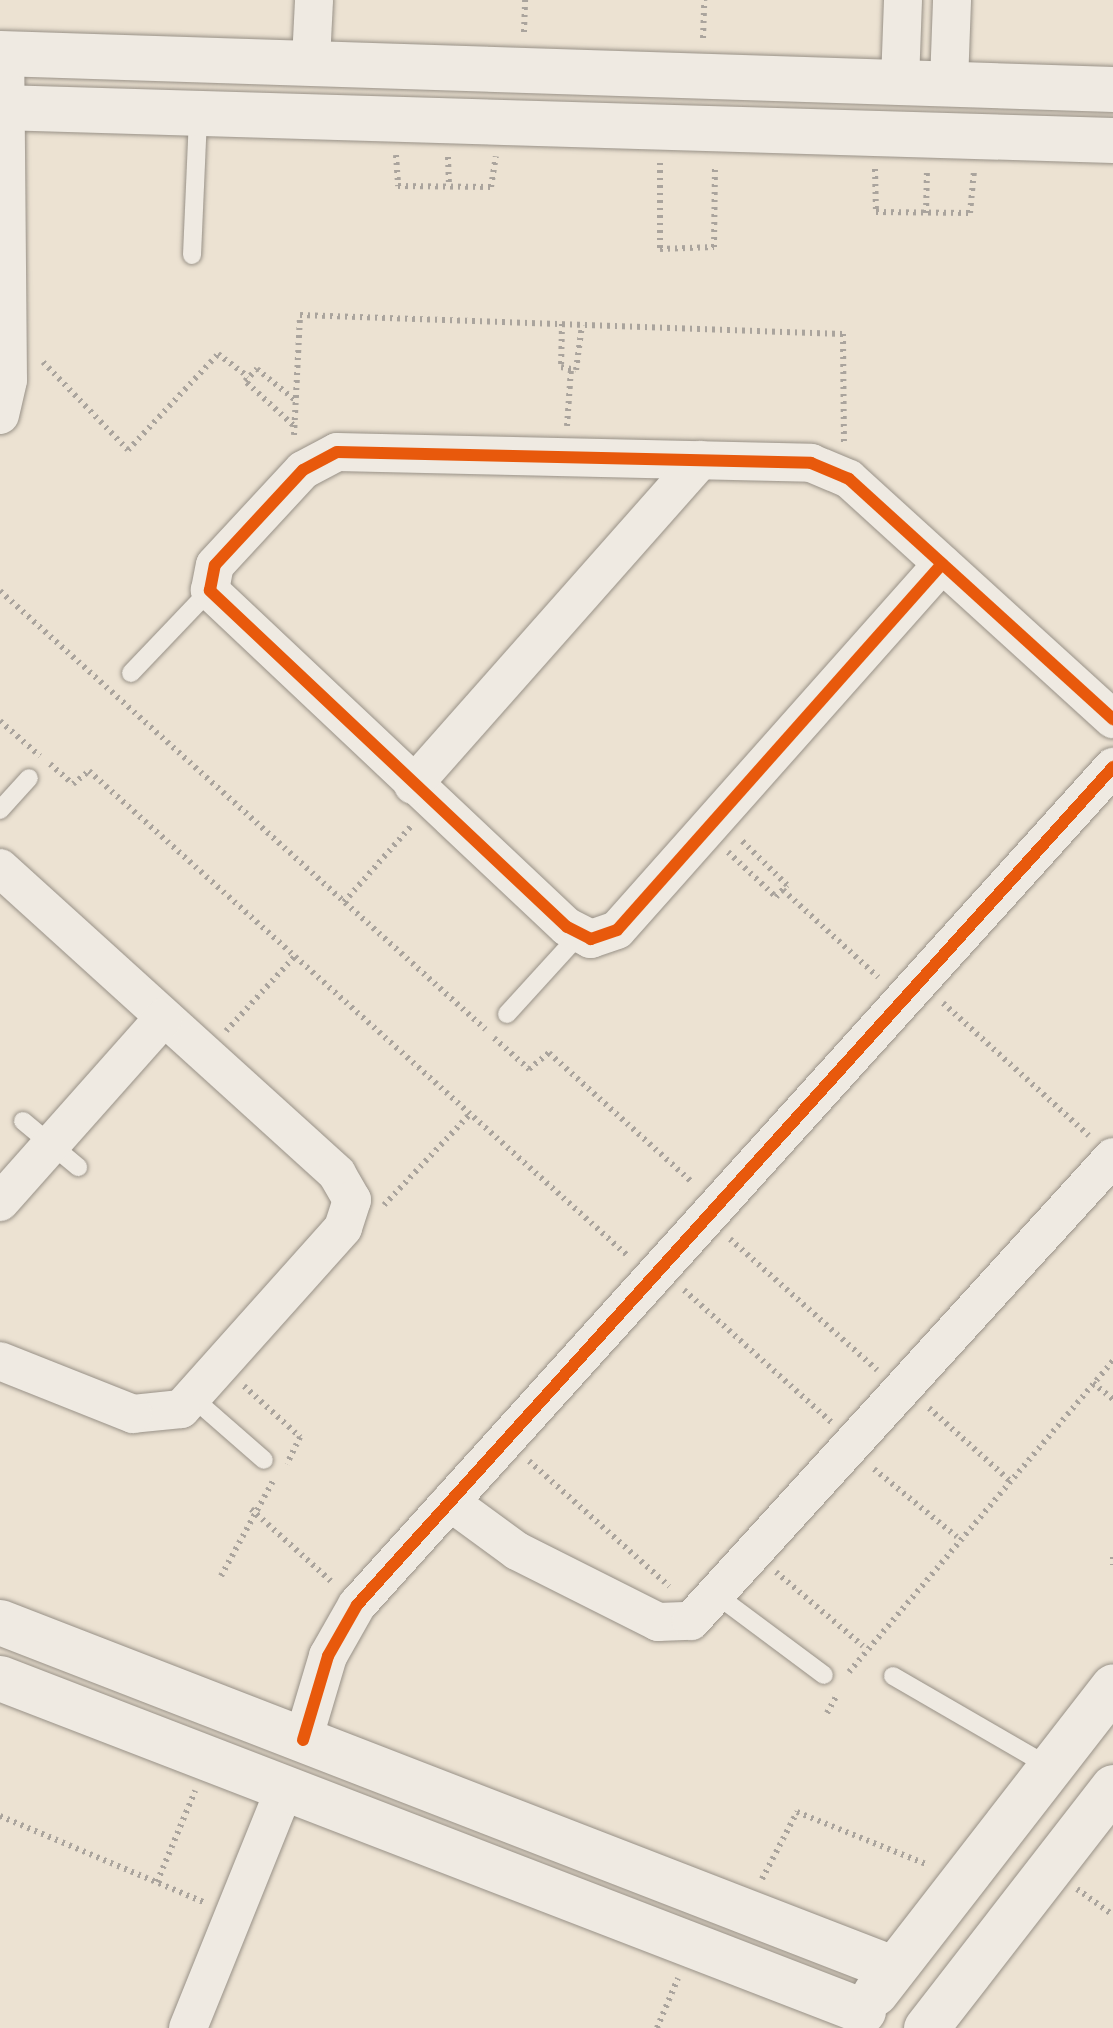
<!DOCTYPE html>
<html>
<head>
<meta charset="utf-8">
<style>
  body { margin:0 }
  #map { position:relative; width:1113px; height:2028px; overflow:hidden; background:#ece2d2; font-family:Alegreya,serif }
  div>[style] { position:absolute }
  .path>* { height:6px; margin-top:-3px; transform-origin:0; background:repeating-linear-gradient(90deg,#aaa49d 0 2.5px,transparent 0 7.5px) }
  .roads { filter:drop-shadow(0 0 2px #989187) drop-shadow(0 0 2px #989187) }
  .service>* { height:18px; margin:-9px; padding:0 9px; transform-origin:9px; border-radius:9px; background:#efeae2 }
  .minor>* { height:38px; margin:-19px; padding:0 19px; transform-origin:19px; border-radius:19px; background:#efeae2 }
  .tertiary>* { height:45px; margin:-22.5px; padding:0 22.5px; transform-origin:22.5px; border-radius:22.5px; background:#efeae2 }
  .cycleway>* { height:12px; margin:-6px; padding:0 6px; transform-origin:6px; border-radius:6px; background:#e8590c }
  span { translate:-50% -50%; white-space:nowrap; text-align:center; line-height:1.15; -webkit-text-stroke:8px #f9eedb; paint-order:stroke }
</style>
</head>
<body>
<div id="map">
  <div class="path">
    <i style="left:524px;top:32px;width:32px;rotate:-88deg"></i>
    <i style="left:703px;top:38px;width:38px;rotate:-88deg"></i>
    <i style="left:396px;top:155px;width:31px;rotate:86deg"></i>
    <i style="left:398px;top:186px;width:93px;rotate:0.6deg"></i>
    <i style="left:491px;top:187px;width:31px;rotate:-81deg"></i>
    <i style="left:448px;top:157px;width:29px;rotate:88deg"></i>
    <i style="left:660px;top:163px;width:86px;rotate:90deg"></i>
    <i style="left:660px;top:249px;width:54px;rotate:-2.1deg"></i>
    <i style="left:714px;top:247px;width:81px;rotate:-89.3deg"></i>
    <i style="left:875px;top:169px;width:43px;rotate:88.7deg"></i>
    <i style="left:876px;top:212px;width:94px;rotate:0.6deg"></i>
    <i style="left:970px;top:213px;width:42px;rotate:-84.6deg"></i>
    <i style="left:926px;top:213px;width:44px;rotate:-88.7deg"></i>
    <i style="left:562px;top:324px;width:43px;rotate:91.3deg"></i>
    <i style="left:561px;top:367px;width:15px;rotate:11deg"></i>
    <i style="left:576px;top:370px;width:45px;rotate:-82.4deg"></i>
    <i style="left:43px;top:362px;width:122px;rotate:46deg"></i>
    <i style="left:128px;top:450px;width:132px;rotate:-46.8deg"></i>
    <i style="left:218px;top:354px;width:38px;rotate:37deg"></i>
    <i style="left:293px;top:425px;width:65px;rotate:-137.5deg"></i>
    <i style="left:245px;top:381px;width:17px;rotate:-45deg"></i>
    <i style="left:257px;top:369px;width:49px;rotate:39.2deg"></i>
    <i style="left:567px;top:426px;width:57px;rotate:-86deg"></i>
    <i style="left:294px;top:435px;width:120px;rotate:-87.1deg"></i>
    <i style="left:300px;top:315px;width:543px;rotate:2deg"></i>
    <i style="left:843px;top:334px;width:110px;rotate:89.5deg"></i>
    <i style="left:0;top:591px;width:654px;rotate:42.08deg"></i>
    <i style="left:0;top:721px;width:53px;rotate:41.2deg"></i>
    <i style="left:50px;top:764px;width:30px;rotate:41deg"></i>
    <i style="left:73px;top:784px;width:21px;rotate:-39deg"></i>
    <i style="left:89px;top:771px;width:725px;rotate:41.98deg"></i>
    <i style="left:728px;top:852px;width:66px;rotate:43.2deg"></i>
    <i style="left:776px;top:897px;width:16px;rotate:-47deg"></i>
    <i style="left:787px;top:885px;width:64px;rotate:-135.6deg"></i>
    <i style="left:783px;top:890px;width:129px;rotate:42.5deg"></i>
    <i style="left:344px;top:902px;width:104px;rotate:-48.5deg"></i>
    <i style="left:943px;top:1003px;width:197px;rotate:42.3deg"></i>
    <i style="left:226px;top:1031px;width:102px;rotate:-47.4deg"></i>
    <i style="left:494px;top:1038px;width:47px;rotate:41.5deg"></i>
    <i style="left:529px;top:1069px;width:26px;rotate:-39deg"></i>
    <i style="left:549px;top:1053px;width:194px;rotate:42.1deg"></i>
    <i style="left:384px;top:1205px;width:125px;rotate:-46.6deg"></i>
    <i style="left:730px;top:1239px;width:197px;rotate:41.7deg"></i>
    <i style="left:684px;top:1290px;width:198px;rotate:41.9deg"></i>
    <i style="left:1093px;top:1383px;width:26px;rotate:39deg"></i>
    <i style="left:244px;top:1386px;width:76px;rotate:42.3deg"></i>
    <i style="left:300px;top:1437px;width:30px;rotate:116deg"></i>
    <i style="left:929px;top:1408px;width:108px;rotate:42deg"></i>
    <i style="left:529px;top:1461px;width:188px;rotate:41.8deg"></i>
    <i style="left:874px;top:1469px;width:107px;rotate:39.3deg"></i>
    <i style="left:251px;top:1509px;width:112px;rotate:42.1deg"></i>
    <i style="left:1113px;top:1557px;width:8px;rotate:90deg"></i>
    <i style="left:776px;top:1572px;width:114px;rotate:40.4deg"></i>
    <i style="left:221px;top:1576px;width:108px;rotate:-61.3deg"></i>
    <i style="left:849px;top:1672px;width:408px;rotate:-49.7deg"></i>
    <i style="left:827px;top:1713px;width:18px;rotate:-61deg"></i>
    <i style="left:0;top:1816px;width:224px;rotate:22.9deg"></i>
    <i style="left:762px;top:1879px;width:76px;rotate:-62.4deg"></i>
    <i style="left:797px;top:1812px;width:139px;rotate:22deg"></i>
    <i style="left:157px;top:1882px;width:99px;rotate:-67.3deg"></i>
    <i style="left:1077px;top:1889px;width:44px;rotate:35.8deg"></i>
    <i style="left:657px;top:2028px;width:54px;rotate:-67.2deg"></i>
  </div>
  <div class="roads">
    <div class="service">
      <i style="left:192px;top:255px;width:139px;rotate:-87.5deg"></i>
      <i style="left:131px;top:673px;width:115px;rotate:-46.4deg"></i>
      <i style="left:0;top:810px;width:43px;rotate:-47.8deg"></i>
      <i style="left:507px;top:1014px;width:105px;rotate:-47.7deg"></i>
      <i style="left:23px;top:1121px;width:72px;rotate:39.9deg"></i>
      <i style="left:193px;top:1398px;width:94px;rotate:41.1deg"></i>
      <i style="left:718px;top:1596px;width:132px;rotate:36.7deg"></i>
      <i style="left:893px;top:1676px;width:179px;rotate:30.1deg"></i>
    </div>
    <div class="minor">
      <i style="left:311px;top:60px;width:60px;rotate:-87.1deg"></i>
      <i style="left:900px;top:82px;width:82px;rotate:-87.9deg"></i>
      <i style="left:949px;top:83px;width:83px;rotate:-87.9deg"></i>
      <i style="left:0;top:415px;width:36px;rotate:-77deg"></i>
      <i style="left:8px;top:380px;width:327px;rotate:-90.5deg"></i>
      <i style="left:942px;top:564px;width:489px;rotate:131.6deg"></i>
      <i style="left:617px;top:930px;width:28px;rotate:161deg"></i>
      <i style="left:591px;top:939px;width:27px;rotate:-153deg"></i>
      <i style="left:567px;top:927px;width:491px;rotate:-136.7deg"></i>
      <i style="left:210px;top:590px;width:25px;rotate:-79deg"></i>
      <i style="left:215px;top:565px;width:129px;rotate:-47.2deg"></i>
      <i style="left:303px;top:470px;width:38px;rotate:-28deg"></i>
      <i style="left:337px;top:452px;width:474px;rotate:1.3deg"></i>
      <i style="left:811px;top:463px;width:41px;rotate:22.8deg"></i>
      <i style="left:849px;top:479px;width:357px;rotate:42.3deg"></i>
      <i style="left:413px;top:785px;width:434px;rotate:-48.5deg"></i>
      <i style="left:0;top:868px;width:455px;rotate:42.2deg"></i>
      <i style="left:337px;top:1174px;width:30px;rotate:60deg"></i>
      <i style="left:352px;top:1200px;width:29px;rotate:108deg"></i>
      <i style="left:343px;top:1228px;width:243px;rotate:131.8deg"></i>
      <i style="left:181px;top:1409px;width:48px;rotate:174.1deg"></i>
      <i style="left:133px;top:1414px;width:143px;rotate:-158.3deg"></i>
      <i style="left:0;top:1202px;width:247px;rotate:-48.4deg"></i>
      <i style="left:450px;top:1502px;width:83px;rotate:36.2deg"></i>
      <i style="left:517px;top:1551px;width:158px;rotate:26.7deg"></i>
      <i style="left:658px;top:1622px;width:33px;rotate:-2deg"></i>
      <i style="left:691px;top:1621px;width:627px;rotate:-47.71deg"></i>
      <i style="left:303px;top:1740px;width:88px;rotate:-73.4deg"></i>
      <i style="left:328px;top:1656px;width:59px;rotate:-60.4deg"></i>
      <i style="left:357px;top:1605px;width:1129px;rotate:-47.94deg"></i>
      <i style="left:188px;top:2028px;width:261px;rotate:-68deg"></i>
    </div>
    <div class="tertiary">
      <i style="left:0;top:53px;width:1114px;rotate:1.85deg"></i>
      <i style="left:0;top:107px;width:1113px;rotate:1.7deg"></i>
      <i style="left:0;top:1622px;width:957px;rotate:21.2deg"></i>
      <i style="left:0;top:1678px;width:925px;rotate:21.1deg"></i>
      <i style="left:875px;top:1993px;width:388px;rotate:-52.2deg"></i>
      <i style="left:926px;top:2028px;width:305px;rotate:-52.2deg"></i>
    </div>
  </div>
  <div class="cycleway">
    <i style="left:942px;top:564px;width:489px;rotate:131.6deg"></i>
    <i style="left:617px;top:930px;width:28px;rotate:161deg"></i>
    <i style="left:591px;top:939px;width:27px;rotate:-153deg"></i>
    <i style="left:567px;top:927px;width:491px;rotate:-136.7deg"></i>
    <i style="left:210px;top:590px;width:25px;rotate:-79deg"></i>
    <i style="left:215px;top:565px;width:129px;rotate:-47.2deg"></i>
    <i style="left:303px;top:470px;width:38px;rotate:-28deg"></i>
    <i style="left:337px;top:452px;width:474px;rotate:1.3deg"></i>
    <i style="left:811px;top:463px;width:41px;rotate:22.8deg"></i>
    <i style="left:849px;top:479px;width:357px;rotate:42.3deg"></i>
    <i style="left:303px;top:1740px;width:88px;rotate:-73.4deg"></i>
    <i style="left:328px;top:1656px;width:59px;rotate:-60.4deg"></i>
    <i style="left:357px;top:1605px;width:1129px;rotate:-47.94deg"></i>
  </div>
</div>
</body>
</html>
